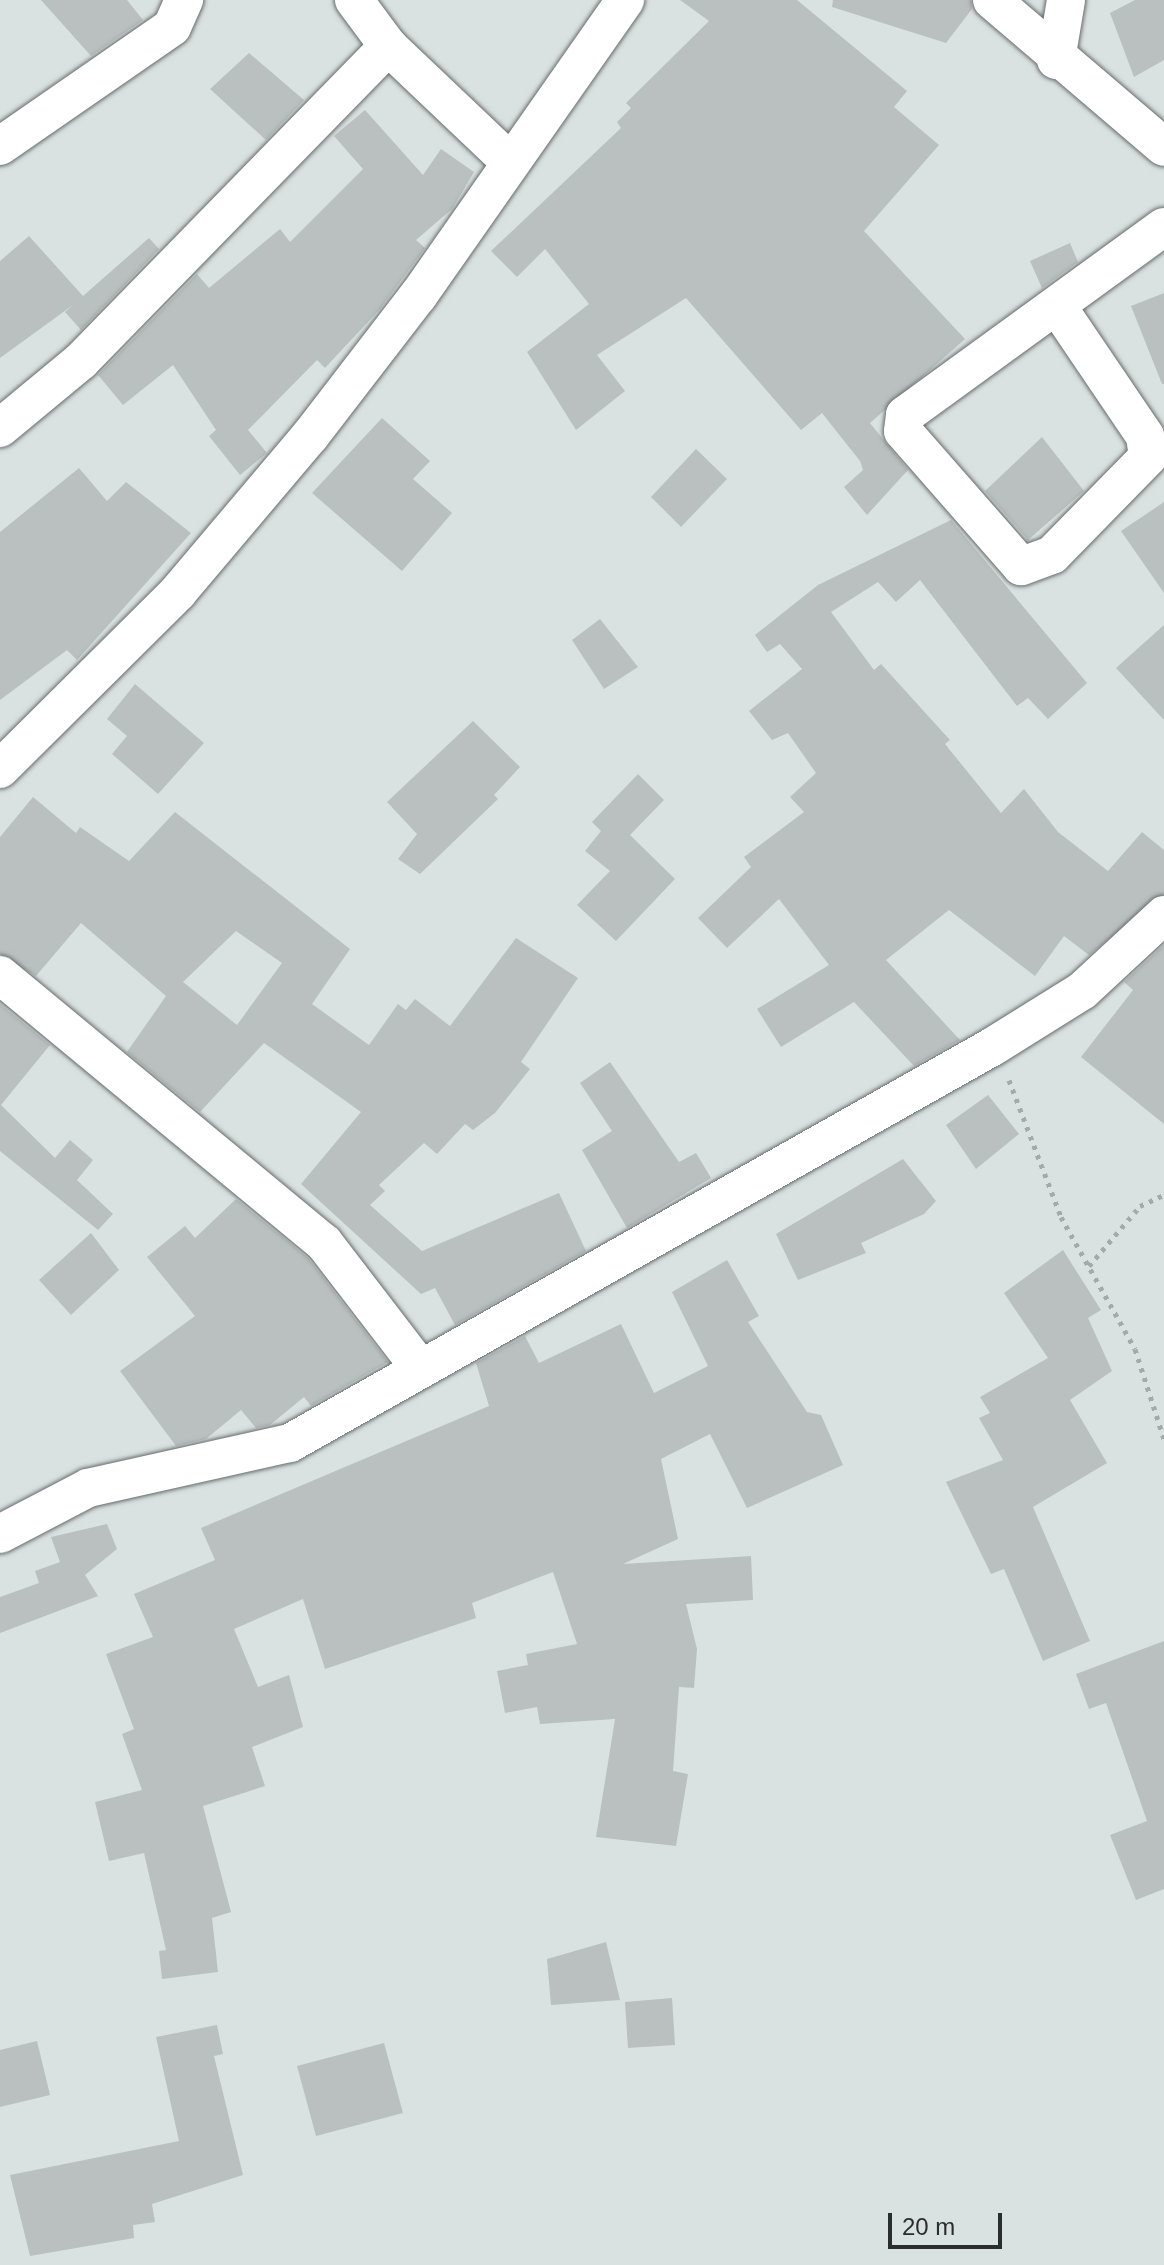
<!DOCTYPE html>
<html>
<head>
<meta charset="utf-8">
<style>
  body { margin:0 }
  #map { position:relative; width:1164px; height:2265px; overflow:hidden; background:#dae1e1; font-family:Helvetica,sans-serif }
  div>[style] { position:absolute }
  .building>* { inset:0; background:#bac0c0 }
  .path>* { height:5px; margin-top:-2.5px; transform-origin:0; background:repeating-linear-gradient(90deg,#a4aaaa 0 4px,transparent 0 10px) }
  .roads { filter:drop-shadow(0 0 2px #666c6b) drop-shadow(0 0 2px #666c6b) }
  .minor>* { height:38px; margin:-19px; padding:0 19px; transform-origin:19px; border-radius:19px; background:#fff }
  span { translate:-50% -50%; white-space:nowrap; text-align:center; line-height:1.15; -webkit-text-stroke:8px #dae1e1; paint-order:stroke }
  .scale { position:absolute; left:888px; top:2213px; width:114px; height:36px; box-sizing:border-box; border:4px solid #2a2d2d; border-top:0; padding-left:10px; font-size:24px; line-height:28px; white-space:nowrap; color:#2a2d2d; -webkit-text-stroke:6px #dae1e1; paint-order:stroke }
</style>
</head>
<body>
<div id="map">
  <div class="building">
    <i style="clip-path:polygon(41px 0,127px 0,143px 20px,91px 56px)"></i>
    <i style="clip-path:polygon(680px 0,797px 0,907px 91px,894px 107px,939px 145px,864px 231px,965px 339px,870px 423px,908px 470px,867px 515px,844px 487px,863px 470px,860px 461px,822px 413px,801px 430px,686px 298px,597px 355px,625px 391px,576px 430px,527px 352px,589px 304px,545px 249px,517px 277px,491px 251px,621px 128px,617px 122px,631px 108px,626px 103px,709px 21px)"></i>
    <i style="clip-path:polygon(833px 0,971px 0,972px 9px,946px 43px,832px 7px)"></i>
    <i style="clip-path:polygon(1135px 0,1164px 0,1164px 60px,1134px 77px,1110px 13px)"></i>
    <i style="clip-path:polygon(249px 53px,304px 100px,266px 140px,210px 89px)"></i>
    <i style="clip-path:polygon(365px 110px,423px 175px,441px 149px,474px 172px,452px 209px,416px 240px,425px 248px,380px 309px,325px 368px,317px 360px,248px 430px,267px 453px,240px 475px,209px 436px,216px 430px,173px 365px,123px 405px,98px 375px,197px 274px,209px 288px,280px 229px,290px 242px,363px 169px,334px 136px)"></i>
    <i style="clip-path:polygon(29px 236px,83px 296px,149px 238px,159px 249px,81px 330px,65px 312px,73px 305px,0 358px,0 261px)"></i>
    <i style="clip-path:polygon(1070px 243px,1078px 262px,1042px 288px,1030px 261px)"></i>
    <i style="clip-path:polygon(1164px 293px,1164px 384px,1162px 384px,1131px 306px)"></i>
    <i style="clip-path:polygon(382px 418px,430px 461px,413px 479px,452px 513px,402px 571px,312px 493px)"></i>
    <i style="clip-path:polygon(1042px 437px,1084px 491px,1028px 540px,985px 491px)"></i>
    <i style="clip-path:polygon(696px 449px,727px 479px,681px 527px,651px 497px)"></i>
    <i style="clip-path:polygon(79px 468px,107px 501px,126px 482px,191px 533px,77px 660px,67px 650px,0 700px,0 532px)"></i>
    <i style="clip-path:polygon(1164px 502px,1164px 593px,1121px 531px)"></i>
    <i style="clip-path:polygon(951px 520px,1087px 683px,1048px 719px,1028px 698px,1017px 706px,920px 580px,896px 602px,878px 582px,831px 612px,874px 670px,881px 664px,950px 740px,945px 744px,1001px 813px,1024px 789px,1058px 832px,1108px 871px,1142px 832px,1164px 850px,1164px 894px,1089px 955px,1064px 936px,1035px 976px,949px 910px,886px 960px,960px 1040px,914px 1066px,854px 1002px,781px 1047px,757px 1009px,829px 965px,779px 899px,727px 948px,698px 918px,751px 867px,744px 857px,804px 812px,790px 797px,816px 773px,788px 733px,772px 740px,749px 711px,802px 669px,780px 644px,767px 652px,755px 635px,818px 585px)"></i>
    <i style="clip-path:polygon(600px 619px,638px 667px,604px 689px,572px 640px)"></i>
    <i style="clip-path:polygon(1164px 625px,1164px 720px,1116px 668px)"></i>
    <i style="clip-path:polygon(135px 684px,204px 743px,158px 794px,112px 754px,127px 736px,107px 719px)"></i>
    <i style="clip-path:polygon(473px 721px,520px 767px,494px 795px,498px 799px,420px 874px,398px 859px,417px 834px,387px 802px)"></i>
    <i style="clip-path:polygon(638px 774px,664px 800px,630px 835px,675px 879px,616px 941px,577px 905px,610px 871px,585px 851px,601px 831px,592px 822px)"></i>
    <i style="clip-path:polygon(evenodd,33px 797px,76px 833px,80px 827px,129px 861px,175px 812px,350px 949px,312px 1004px,369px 1045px,398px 1004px,406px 1010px,415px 999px,450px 1026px,516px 938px,578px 978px,521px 1062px,530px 1069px,495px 1113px,473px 1130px,465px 1124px,437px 1154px,424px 1143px,379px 1185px,385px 1191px,370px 1205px,422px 1251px,559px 1193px,586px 1251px,455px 1325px,435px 1288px,421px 1294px,301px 1184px,361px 1112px,264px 1043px,200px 1112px,127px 1052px,166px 996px,81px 923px,36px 976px,0 954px,0 837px,33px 797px,236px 931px,282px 963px,237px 1025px,183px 982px,236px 931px)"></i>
    <i style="clip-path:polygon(1164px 945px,1164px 1124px,1081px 1057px,1133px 990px,1124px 982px)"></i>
    <i style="clip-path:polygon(0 1004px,50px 1045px,1px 1105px,55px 1158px,70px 1140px,93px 1160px,77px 1180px,113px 1214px,98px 1230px,0 1151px)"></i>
    <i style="clip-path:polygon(610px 1062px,679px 1162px,696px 1153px,711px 1178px,627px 1228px,582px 1150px,612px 1131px,580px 1083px)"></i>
    <i style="clip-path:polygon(988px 1095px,1019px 1134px,976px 1169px,946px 1125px)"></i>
    <i style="clip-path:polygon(903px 1159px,936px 1201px,924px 1214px,861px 1243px,866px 1253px,798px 1280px,776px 1234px)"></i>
    <i style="clip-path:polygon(236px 1199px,308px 1258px,388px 1362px,311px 1406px,304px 1397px,270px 1425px,256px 1428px,241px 1410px,206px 1439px,176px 1446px,120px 1371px,195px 1316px,147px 1257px,185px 1226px,195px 1238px)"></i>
    <i style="clip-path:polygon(91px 1233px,119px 1270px,71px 1315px,39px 1280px)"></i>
    <i style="clip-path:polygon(1063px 1250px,1101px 1310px,1088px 1318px,1112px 1371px,1070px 1400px,1107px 1463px,1033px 1507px,1090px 1641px,1043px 1661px,1004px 1569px,991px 1574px,946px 1482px,1003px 1460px,979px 1418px,990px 1413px,980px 1397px,1048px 1358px,1004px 1293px)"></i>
    <i style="clip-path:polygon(727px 1260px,759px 1316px,748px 1322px,807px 1412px,821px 1415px,843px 1465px,747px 1508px,710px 1434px,661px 1459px,678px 1539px,623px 1564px,751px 1556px,753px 1600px,686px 1604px,697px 1649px,694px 1688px,679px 1687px,673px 1771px,688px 1774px,676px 1846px,596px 1837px,615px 1719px,540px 1724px,537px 1707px,505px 1713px,497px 1671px,528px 1665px,526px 1654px,577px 1644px,553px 1572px,472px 1603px,476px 1618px,325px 1669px,303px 1599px,234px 1629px,258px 1687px,289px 1675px,303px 1727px,252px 1747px,265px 1786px,203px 1806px,231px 1912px,212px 1918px,218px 1972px,162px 1979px,159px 1951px,166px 1950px,144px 1853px,109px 1861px,95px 1802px,142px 1790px,122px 1734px,134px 1729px,106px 1654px,153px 1637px,134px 1594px,215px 1560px,201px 1528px,489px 1406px,476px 1363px,525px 1336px,539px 1363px,621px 1324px,654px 1393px,708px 1366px,672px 1292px)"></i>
    <i style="clip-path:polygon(107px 1524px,117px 1549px,85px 1575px,98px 1596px,0 1633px,0 1597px,39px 1583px,35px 1571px,60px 1562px,51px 1537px)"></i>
    <i style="clip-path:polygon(1164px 1641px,1164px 1889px,1136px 1900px,1110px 1835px,1147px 1821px,1106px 1703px,1089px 1709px,1076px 1674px)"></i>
    <i style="clip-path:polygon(606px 1942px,620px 2000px,551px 2005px,547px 1959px)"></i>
    <i style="clip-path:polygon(672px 1998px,675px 2045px,628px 2048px,625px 2002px)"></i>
    <i style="clip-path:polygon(217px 2025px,223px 2054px,214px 2056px,243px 2175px,152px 2204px,155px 2222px,133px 2225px,134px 2238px,30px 2256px,10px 2175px,179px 2141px,156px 2037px)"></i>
    <i style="clip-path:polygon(37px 2041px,50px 2095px,0 2107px,0 2050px)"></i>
    <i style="clip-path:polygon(384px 2043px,403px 2113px,316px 2136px,297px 2066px)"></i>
  </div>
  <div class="path">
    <i style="left:1009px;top:1080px;width:147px;rotate:69.2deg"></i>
    <i style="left:1061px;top:1217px;width:151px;rotate:60.7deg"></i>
    <i style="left:1135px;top:1349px;width:95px;rotate:72.1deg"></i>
    <i style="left:1089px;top:1266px;width:79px;rotate:-49.6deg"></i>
    <i style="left:1140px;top:1206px;width:26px;rotate:-25deg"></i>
  </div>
  <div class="roads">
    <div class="minor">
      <i style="left:354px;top:0;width:57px;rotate:53.5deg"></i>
      <i style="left:388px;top:46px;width:167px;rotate:43.5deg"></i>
      <i style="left:992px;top:0;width:226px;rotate:40.5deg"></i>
      <i style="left:1056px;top:60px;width:61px;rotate:-80.5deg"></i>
      <i style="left:0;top:146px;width:209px;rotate:-34.7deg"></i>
      <i style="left:172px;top:27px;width:30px;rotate:-66deg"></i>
      <i style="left:1057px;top:306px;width:157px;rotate:55.9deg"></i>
      <i style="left:1145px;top:436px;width:21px;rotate:82deg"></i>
      <i style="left:1148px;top:457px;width:137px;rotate:134.4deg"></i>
      <i style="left:1052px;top:555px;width:33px;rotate:160deg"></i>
      <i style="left:1021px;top:566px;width:179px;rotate:-131.2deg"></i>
      <i style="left:903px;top:431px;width:16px;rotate:-83deg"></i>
      <i style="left:905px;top:415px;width:320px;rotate:-36deg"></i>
      <i style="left:0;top:428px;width:105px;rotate:-39.6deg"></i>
      <i style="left:81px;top:361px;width:440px;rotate:-45.7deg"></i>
      <i style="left:0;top:769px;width:251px;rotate:-44.8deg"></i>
      <i style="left:178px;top:592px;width:204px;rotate:-49.8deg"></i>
      <i style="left:310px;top:436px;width:177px;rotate:-52.4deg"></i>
      <i style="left:418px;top:296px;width:361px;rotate:-55deg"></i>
      <i style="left:0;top:975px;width:420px;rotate:39.6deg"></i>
      <i style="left:324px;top:1243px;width:158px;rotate:52.5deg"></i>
      <i style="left:0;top:1534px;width:99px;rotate:-27.6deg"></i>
      <i style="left:88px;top:1488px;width:207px;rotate:-12.6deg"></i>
      <i style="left:290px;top:1443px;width:806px;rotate:-29.43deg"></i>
      <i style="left:992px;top:1047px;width:106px;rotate:-31.9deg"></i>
      <i style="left:1082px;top:991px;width:112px;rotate:-42.8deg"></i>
    </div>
  </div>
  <div class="scale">20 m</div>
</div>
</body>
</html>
